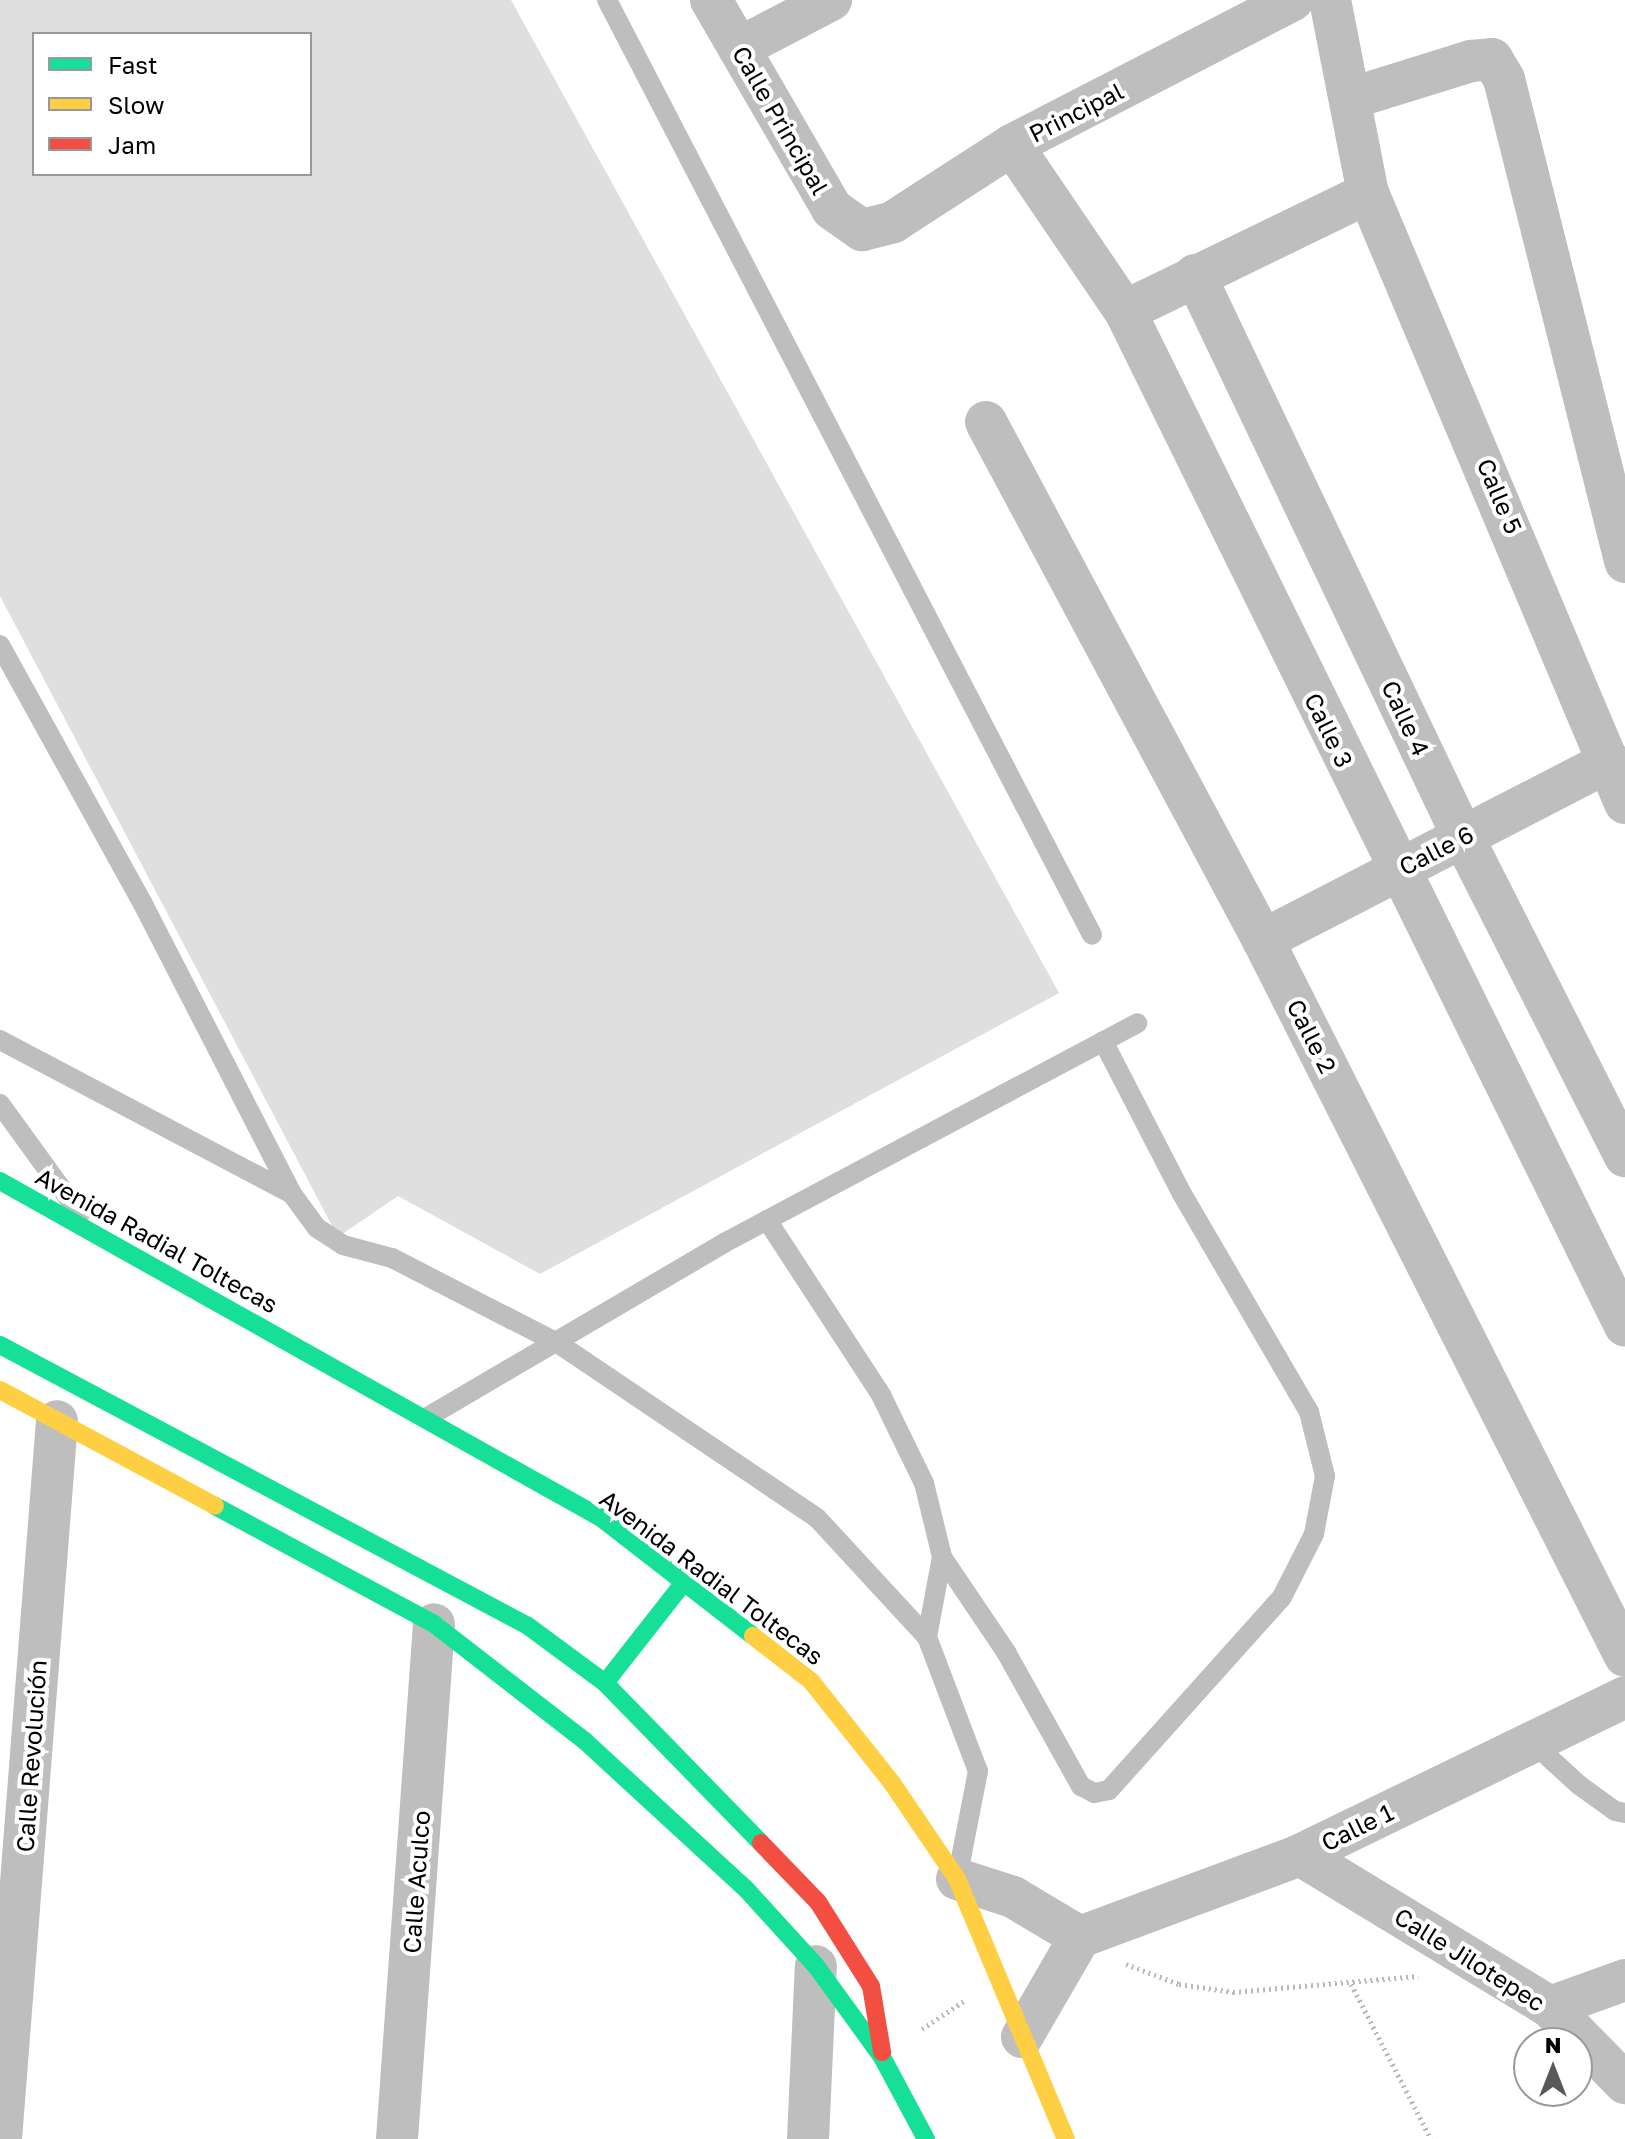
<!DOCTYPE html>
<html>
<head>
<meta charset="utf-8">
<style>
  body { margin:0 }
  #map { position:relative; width:1625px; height:2139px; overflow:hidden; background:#fff; font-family:"Golos Text",sans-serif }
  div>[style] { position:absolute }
  .building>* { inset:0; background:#dfdfdf }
  .path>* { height:5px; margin-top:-2.5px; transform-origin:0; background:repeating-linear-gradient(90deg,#b9b9b9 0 2px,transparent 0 6px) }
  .lane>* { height:20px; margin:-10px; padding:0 10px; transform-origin:10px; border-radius:10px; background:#bebebe }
  .street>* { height:42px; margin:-21px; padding:0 21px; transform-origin:21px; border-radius:21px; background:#bebebe }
  .fast>* { height:18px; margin:-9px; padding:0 9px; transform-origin:9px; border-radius:9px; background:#16e098 }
  .slow>* { height:18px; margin:-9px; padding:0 9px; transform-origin:9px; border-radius:9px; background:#ffcf43 }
  .jam>* { height:18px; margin:-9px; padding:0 9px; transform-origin:9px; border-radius:9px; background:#f24e42 }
  span { translate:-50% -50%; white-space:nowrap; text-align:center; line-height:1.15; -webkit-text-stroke:8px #fff; paint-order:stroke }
  .street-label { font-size:24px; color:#000 }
  .legend { position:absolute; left:32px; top:32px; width:280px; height:144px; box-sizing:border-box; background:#fff; border:2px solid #999; margin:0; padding:10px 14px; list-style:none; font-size:24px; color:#000 }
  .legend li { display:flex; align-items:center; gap:16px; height:40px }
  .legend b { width:40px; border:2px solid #999 }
  .north { position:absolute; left:1513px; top:2027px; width:80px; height:80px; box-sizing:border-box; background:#fff; border:2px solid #999; border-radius:50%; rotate:0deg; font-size:22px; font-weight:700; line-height:32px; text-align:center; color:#000 }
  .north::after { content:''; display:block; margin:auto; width:28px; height:36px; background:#595959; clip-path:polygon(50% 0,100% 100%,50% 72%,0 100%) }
</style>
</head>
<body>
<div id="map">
  <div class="building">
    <i style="clip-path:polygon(evenodd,0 0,511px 0,1059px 993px,540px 1274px,398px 1196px,338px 1237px,0 596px,0 0,34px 34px,310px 34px,310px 174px,34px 174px,34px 34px)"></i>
  </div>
  <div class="path">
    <i style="left:1126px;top:1964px;width:57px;rotate:20.7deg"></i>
    <i style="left:1179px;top:1984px;width:55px;rotate:8.4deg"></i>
    <i style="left:1233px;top:1992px;width:186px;rotate:-4.9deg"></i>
    <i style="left:1351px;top:1984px;width:174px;rotate:62.7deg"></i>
    <i style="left:922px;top:2029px;width:50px;rotate:-33.7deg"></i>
  </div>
  <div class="lane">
    <i style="left:607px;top:0;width:1053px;rotate:62.58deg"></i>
    <i style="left:0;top:645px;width:298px;rotate:61.1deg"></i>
    <i style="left:144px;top:906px;width:324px;rotate:62.8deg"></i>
    <i style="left:292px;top:1194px;width:42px;rotate:53.7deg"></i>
    <i style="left:317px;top:1228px;width:31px;rotate:33deg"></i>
    <i style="left:343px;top:1245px;width:51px;rotate:14.9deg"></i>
    <i style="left:392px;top:1258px;width:188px;rotate:27.2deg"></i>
    <i style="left:559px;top:1344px;width:311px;rotate:34deg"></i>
    <i style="left:817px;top:1518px;width:162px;rotate:47.3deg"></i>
    <i style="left:927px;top:1637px;width:143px;rotate:69.2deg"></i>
    <i style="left:978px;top:1771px;width:105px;rotate:101deg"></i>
    <i style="left:0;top:1040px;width:330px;rotate:27.8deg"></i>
    <i style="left:0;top:1104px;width:136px;rotate:54deg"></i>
    <i style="left:767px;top:1220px;width:209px;rotate:56.9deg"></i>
    <i style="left:881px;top:1395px;width:98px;rotate:64deg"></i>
    <i style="left:924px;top:1483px;width:76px;rotate:76.3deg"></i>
    <i style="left:942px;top:1557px;width:115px;rotate:56deg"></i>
    <i style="left:1006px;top:1652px;width:154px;rotate:60.8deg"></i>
    <i style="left:1081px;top:1786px;width:15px;rotate:28deg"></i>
    <i style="left:1094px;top:1793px;width:15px;rotate:-11deg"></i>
    <i style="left:1109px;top:1790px;width:259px;rotate:-48.1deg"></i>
    <i style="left:1282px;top:1597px;width:71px;rotate:-63.1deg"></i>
    <i style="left:1314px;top:1534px;width:59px;rotate:-79.3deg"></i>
    <i style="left:1325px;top:1476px;width:66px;rotate:-104deg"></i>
    <i style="left:1309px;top:1412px;width:252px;rotate:-120.2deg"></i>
    <i style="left:1182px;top:1194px;width:172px;rotate:-117.3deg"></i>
    <i style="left:426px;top:1418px;width:346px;rotate:-30.4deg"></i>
    <i style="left:724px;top:1243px;width:468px;rotate:-28deg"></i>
    <i style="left:927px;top:1637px;width:81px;rotate:-79.4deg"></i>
    <i style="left:1532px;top:1742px;width:64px;rotate:42.5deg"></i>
    <i style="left:1579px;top:1785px;width:44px;rotate:35.8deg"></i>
    <i style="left:1615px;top:1811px;width:10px;rotate:11deg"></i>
  </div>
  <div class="street">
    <i style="left:711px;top:0;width:241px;rotate:59.9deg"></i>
    <i style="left:832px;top:209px;width:37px;rotate:35deg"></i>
    <i style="left:862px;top:230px;width:32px;rotate:-14deg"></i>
    <i style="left:893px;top:222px;width:142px;rotate:-32.9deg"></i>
    <i style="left:1012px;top:145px;width:316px;rotate:-27.3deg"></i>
    <i style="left:1330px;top:0;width:197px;rotate:78.9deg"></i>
    <i style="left:1368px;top:193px;width:662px;rotate:67.15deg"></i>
    <i style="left:739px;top:48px;width:104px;rotate:-27.6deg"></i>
    <i style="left:1352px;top:98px;width:125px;rotate:-17.3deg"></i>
    <i style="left:1471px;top:61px;width:21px;rotate:-5deg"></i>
    <i style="left:1492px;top:59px;width:23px;rotate:59deg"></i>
    <i style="left:1504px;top:79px;width:498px;rotate:75.9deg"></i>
    <i style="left:1012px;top:145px;width:201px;rotate:55.8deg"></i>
    <i style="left:1125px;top:311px;width:1131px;rotate:63.77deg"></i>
    <i style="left:1195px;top:275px;width:623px;rotate:64.51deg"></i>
    <i style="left:1463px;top:837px;width:358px;rotate:63.1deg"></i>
    <i style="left:1125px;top:311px;width:270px;rotate:-25.9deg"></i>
    <i style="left:986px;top:422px;width:587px;rotate:61.86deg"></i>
    <i style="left:1263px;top:940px;width:802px;rotate:63.18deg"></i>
    <i style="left:1263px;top:940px;width:390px;rotate:-27.3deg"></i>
    <i style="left:1300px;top:1855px;width:293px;rotate:31.3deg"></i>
    <i style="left:1550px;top:2007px;width:107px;rotate:45.4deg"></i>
    <i style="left:957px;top:1879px;width:59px;rotate:17.8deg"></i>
    <i style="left:1013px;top:1897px;width:78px;rotate:30.8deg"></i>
    <i style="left:1550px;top:2007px;width:80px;rotate:-19.8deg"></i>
    <i style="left:1022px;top:2037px;width:116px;rotate:-59.9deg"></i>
    <i style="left:1080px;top:1937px;width:235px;rotate:-20.4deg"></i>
    <i style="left:1300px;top:1855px;width:361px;rotate:-25.9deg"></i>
    <i style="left:1px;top:2139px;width:720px;rotate:-85.54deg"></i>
    <i style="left:397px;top:2139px;width:516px;rotate:-85.89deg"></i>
    <i style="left:808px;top:2139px;width:173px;rotate:-87.4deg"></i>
  </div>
  <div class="fast">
    <i style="left:0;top:1181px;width:689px;rotate:29.28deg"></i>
    <i style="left:601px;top:1518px;width:192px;rotate:37.8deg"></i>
    <i style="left:0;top:1345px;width:598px;rotate:28.02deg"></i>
    <i style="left:528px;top:1626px;width:96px;rotate:36.5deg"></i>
    <i style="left:605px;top:1683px;width:223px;rotate:45.7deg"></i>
    <i style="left:215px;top:1506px;width:249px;rotate:28.3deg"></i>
    <i style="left:434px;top:1624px;width:192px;rotate:37.8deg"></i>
    <i style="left:586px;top:1742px;width:217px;rotate:42.6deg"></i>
    <i style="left:746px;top:1889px;width:104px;rotate:47.7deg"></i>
    <i style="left:816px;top:1966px;width:112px;rotate:54deg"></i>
    <i style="left:882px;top:2057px;width:93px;rotate:61.8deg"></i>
    <i style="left:605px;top:1683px;width:130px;rotate:-51.9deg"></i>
  </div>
  <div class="slow">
    <i style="left:0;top:1390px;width:244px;rotate:28.3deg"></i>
    <i style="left:753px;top:1636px;width:73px;rotate:37.8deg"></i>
    <i style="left:811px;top:1681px;width:130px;rotate:51.5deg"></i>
    <i style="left:892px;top:1783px;width:116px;rotate:55.9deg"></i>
    <i style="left:957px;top:1879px;width:282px;rotate:67.3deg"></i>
  </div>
  <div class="jam">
    <i style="left:761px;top:1843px;width:82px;rotate:46deg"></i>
    <i style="left:818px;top:1902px;width:99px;rotate:57.8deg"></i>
    <i style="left:871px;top:1986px;width:67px;rotate:80.5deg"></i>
  </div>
  <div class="street-label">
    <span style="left:1076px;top:112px;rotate:-27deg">Principal</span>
    <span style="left:781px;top:120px;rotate:60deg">Calle Principal</span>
    <span style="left:1500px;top:496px;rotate:67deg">Calle 5</span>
    <span style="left:1406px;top:718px;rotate:65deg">Calle 4</span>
    <span style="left:1329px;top:730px;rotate:64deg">Calle 3</span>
    <span style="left:1436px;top:850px;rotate:-27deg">Calle 6</span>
    <span style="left:1312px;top:1036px;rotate:63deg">Calle 2</span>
    <span style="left:157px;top:1240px;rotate:29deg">Avenida Radial Toltecas</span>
    <span style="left:712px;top:1577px;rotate:37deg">Avenida Radial Toltecas</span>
    <span style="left:31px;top:1756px;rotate:-86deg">Calle Revolución</span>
    <span style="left:1357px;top:1827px;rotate:-26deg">Calle 1</span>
    <span style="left:416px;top:1882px;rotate:-86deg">Calle Aculco</span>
    <span style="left:1470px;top:1959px;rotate:32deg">Calle Jilotepec</span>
  </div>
  <ul class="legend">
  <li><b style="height:10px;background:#16e098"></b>Fast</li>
  <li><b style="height:10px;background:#ffcf43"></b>Slow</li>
  <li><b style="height:10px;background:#f24e42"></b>Jam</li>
  </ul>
  <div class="north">N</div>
</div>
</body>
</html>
